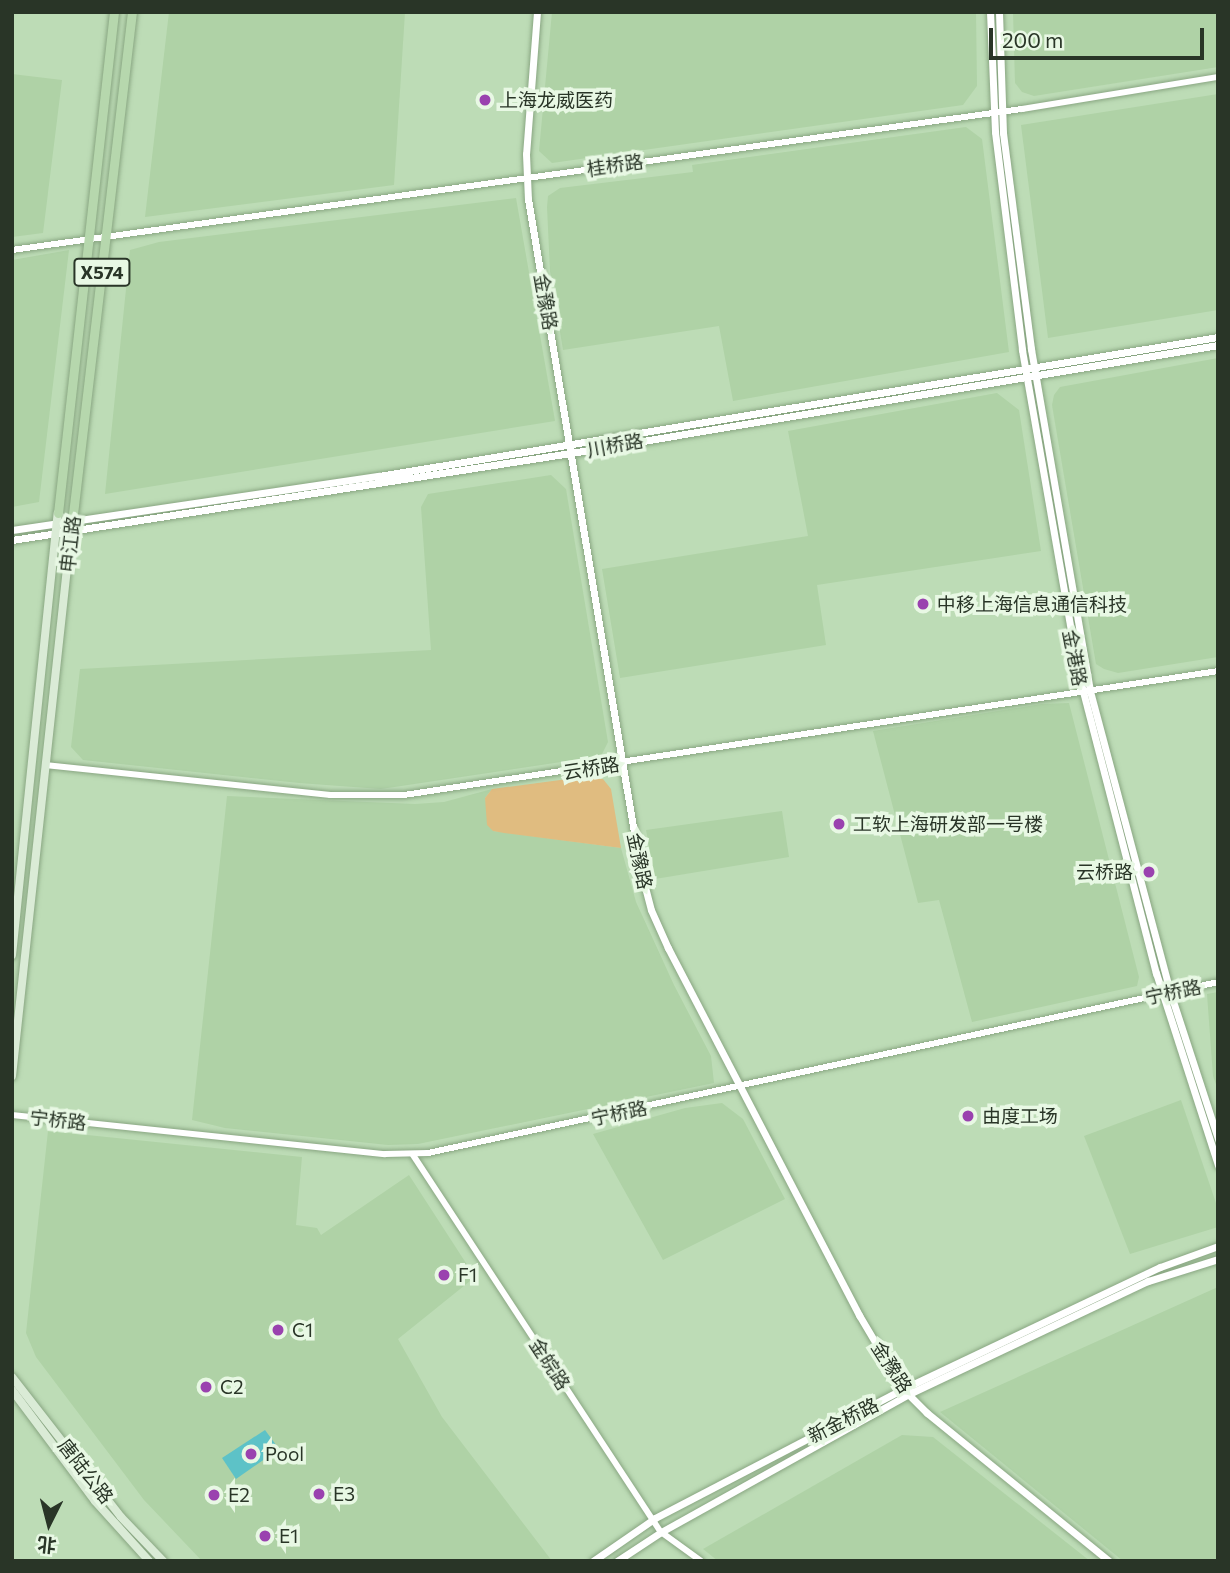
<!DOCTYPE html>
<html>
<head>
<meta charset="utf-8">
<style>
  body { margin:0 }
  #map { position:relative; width:1230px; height:1573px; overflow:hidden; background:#bddcb6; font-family:Commissioner,"Noto Sans SC",sans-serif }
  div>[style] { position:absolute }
  .built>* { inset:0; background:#afd2a6 }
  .green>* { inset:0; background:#e0bc80 }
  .water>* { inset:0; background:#5dc2c7 }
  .roads { filter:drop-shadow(0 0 2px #89a682) drop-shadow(0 0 2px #89a682) }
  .minor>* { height:6px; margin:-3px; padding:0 3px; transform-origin:3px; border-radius:3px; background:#fff }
  .tertiary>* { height:7px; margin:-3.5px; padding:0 3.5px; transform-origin:3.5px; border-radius:3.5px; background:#fff }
  .secondary>* { height:8px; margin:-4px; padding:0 4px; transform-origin:4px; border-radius:4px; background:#daebd6 }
  .primary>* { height:9px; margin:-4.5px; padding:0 4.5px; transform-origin:4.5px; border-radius:4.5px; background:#b6d7ad }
  .dots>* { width:19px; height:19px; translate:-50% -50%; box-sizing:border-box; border:4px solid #e8f8e4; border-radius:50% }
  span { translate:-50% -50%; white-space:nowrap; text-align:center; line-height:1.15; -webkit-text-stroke:7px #e8f8e4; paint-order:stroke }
  .shield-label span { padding:2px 5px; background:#e8f8e4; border:2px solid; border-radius:5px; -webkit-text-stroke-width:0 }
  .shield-label { font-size:18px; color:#293527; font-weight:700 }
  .poi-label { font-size:19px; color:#293527 }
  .left { translate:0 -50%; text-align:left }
  .right { translate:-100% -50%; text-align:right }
  .street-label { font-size:19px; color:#293527 }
  .frame { position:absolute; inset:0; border:14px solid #293527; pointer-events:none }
  .north { position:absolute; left:14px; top:1489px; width:70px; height:70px; -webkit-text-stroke:5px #e8f8e4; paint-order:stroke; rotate:186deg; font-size:19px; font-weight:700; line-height:28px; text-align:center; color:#293527 }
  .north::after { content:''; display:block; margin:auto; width:24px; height:32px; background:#293527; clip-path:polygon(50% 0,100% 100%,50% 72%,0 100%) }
  .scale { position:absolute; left:989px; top:28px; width:215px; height:32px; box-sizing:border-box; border:4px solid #293527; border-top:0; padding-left:9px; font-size:21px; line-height:24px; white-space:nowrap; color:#293527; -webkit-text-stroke:5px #e8f8e4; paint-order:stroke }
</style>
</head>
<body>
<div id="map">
  <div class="built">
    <i style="clip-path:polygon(169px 12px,405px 12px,394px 185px,145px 217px)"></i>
    <i style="clip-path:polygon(552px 12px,976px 12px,977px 86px,963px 105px,552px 163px,539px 151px)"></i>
    <i style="clip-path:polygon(1013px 12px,1218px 12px,1218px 67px,1034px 96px,1022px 92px,1015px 83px)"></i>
    <i style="clip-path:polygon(12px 74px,62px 80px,43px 233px,12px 237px)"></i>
    <i style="clip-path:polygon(1218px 94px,1218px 310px,1048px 338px,1021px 125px)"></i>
    <i style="clip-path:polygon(966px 127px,982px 139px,1009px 352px,733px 401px,719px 326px,563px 350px,550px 271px,547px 207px,548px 196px,560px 188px,693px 172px,692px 165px)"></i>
    <i style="clip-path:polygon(516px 198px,555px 421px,105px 494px,130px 250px,159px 242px)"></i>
    <i style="clip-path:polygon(69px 250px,39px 502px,12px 507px,12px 260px)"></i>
    <i style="clip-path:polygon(1218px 358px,1218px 657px,1118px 673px,1104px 669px,1096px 664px,1052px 405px,1054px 395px,1060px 387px)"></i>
    <i style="clip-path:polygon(997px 393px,1019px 410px,1041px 551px,817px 585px,826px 645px,620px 678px,602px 569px,808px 536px,788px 431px)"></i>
    <i style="clip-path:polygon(551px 475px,566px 489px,608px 742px,601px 756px,381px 789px,299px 783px,83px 760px,71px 747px,80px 669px,431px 650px,421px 507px,428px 494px)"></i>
    <i style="clip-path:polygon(1069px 703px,1139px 977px,1137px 986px,972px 1022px,939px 900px,918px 903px,873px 731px,1042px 704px)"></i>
    <i style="clip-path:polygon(492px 789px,485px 798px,493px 831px,621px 848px,636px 902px,674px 985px,711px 1056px,714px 1083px,418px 1144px,388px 1145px,225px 1128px,192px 1120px,227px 796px,415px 804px,444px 802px)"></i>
    <i style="clip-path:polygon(782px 811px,789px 857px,655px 879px,646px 830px)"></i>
    <i style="clip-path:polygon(1218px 992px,1218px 1090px,1213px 1076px,1207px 994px)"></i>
    <i style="clip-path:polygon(1181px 1100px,1218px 1209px,1218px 1227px,1130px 1254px,1084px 1136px)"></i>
    <i style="clip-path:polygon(722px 1103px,743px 1119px,785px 1199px,663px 1260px,593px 1134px,685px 1108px)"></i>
    <i style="clip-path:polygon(48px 1131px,302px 1157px,296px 1225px,317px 1228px,321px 1235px,409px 1175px,475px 1277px,398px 1339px,442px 1417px,552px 1561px,202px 1561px,144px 1500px,36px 1357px,26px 1333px)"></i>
    <i style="clip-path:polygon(1218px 1287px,1218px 1561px,1123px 1561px,940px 1412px)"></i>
    <i style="clip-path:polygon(902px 1435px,933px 1437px,1090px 1561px,718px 1561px,703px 1549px)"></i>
  </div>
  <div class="green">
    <i style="clip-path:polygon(590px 776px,603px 779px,611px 789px,621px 848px,504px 833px,493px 831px,487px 825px,485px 798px,492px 789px)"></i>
  </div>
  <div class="water">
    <i style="clip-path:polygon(265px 1430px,279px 1449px,236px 1479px,222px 1458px)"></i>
  </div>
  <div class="roads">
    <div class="minor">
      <i style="left:12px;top:250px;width:1020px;rotate:-7.95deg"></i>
      <i style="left:1022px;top:109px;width:199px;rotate:-9.3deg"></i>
      <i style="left:45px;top:765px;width:287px;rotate:6deg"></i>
      <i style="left:330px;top:795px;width:74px"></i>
      <i style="left:404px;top:795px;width:823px;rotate:-8.66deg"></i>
      <i style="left:12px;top:1115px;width:375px;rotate:6deg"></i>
      <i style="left:385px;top:1154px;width:43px;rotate:-1.3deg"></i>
      <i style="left:428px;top:1153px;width:808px;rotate:-12.21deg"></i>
      <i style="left:413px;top:1155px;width:451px;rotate:56.7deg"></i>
      <i style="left:661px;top:1532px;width:49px;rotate:35.9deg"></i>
    </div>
    <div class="tertiary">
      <i style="left:537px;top:12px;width:142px;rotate:94.4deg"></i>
      <i style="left:526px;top:154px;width:45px;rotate:87.5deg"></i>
      <i style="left:528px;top:199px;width:678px;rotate:80.5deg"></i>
      <i style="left:640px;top:868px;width:43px;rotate:75.3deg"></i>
      <i style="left:651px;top:910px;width:42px;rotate:65.9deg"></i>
      <i style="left:668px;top:948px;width:414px;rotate:62.5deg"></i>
      <i style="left:859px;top:1315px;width:86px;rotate:59.3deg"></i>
      <i style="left:903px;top:1389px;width:34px;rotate:45deg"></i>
      <i style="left:927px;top:1413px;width:235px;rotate:39.1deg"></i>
      <i style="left:990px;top:12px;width:120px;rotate:87.6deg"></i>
      <i style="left:995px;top:132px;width:220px;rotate:82.9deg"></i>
      <i style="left:1022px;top:350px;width:327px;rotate:80.1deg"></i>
      <i style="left:1078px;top:672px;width:311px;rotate:75.5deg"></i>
      <i style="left:1156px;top:973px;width:202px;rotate:72.1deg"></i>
      <i style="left:999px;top:12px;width:121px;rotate:88.1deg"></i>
      <i style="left:1003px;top:133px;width:218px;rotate:82.6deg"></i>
      <i style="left:1031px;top:349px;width:347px;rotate:80.2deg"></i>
      <i style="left:1090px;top:691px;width:311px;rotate:75.1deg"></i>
      <i style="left:1170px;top:992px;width:155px;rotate:71.9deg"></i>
      <i style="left:12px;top:530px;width:371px;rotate:-8.4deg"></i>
      <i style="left:379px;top:476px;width:850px;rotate:-9.41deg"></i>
      <i style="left:12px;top:540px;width:566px;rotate:-8.85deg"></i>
      <i style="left:571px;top:453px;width:656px;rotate:-9.48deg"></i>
      <i style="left:593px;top:1561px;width:75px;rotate:-34.7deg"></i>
      <i style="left:655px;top:1518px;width:280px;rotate:-27.5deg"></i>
      <i style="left:903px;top:1389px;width:284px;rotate:-25.4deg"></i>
      <i style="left:1160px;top:1267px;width:62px;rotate:-19.9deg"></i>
      <i style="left:617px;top:1561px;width:53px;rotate:-33.4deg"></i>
      <i style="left:661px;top:1532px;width:288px;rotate:-29.1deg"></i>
      <i style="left:913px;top:1392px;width:260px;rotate:-25.3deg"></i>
      <i style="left:1148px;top:1281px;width:73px;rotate:-17.4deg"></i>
    </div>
    <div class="secondary">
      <i style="left:12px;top:955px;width:444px;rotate:-84.1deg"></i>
      <i style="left:12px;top:1076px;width:548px;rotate:-83.82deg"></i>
      <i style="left:12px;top:1377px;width:177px;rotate:52.1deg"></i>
      <i style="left:121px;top:1517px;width:61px;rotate:46.3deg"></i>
      <i style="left:12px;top:1390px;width:139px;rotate:53.2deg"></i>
      <i style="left:95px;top:1501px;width:81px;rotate:48deg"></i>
    </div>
    <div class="primary">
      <i style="left:58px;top:513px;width:504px;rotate:-83.62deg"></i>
      <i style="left:71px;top:531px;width:523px;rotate:-83.3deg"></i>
    </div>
  </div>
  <div class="dots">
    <i style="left:485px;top:100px;background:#9a42af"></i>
    <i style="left:923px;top:604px;background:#9a42af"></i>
    <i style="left:839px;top:824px;background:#9a42af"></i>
    <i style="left:1149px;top:872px;background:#9a42af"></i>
    <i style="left:968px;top:1116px;background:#9a42af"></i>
    <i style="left:444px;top:1275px;background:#9a42af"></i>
    <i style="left:278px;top:1330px;background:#9a42af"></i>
    <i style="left:206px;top:1387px;background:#9a42af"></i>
    <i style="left:251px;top:1454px;background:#9a42af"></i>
    <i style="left:319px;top:1494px;background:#9a42af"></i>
    <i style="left:214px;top:1495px;background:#9a42af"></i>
    <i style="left:265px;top:1536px;background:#9a42af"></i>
  </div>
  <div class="shield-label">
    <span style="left:102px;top:272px">X574</span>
  </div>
  <div class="poi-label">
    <span class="left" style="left:499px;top:100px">上海龙威医药</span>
    <span class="left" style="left:937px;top:604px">中移上海信息通信科技</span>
    <span class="left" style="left:853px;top:824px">工软上海研发部一号楼</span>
    <span class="right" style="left:1133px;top:872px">云桥路</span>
    <span class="left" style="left:982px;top:1116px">由度工场</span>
    <span class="left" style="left:458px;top:1275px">F1</span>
    <span class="left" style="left:292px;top:1330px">C1</span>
    <span class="left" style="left:220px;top:1387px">C2</span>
    <span class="left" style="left:265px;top:1454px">Pool</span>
    <span class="left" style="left:333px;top:1494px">E3</span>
    <span class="left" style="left:228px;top:1495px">E2</span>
    <span class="left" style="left:279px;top:1536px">E1</span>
  </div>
  <div class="street-label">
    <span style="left:615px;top:165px;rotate:-8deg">桂桥路</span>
    <span style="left:546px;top:302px;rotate:80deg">金豫路</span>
    <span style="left:615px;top:445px;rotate:-10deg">川桥路</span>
    <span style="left:70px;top:544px;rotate:-83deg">申江路</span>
    <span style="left:1075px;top:658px;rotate:79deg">金港路</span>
    <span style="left:591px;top:768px;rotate:-9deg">云桥路</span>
    <span style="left:640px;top:861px;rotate:78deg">金豫路</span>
    <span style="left:1173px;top:992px;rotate:-12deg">宁桥路</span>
    <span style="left:619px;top:1113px;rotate:-12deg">宁桥路</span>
    <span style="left:58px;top:1120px;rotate:6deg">宁桥路</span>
    <span style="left:550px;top:1364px;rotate:57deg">金皖路</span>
    <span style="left:892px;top:1367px;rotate:57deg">金豫路</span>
    <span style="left:843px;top:1420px;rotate:-27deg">新金桥路</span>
    <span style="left:86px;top:1471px;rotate:52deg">唐陆公路</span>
  </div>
  <div class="frame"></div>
  <div class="north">北</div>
  <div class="scale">200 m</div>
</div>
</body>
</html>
